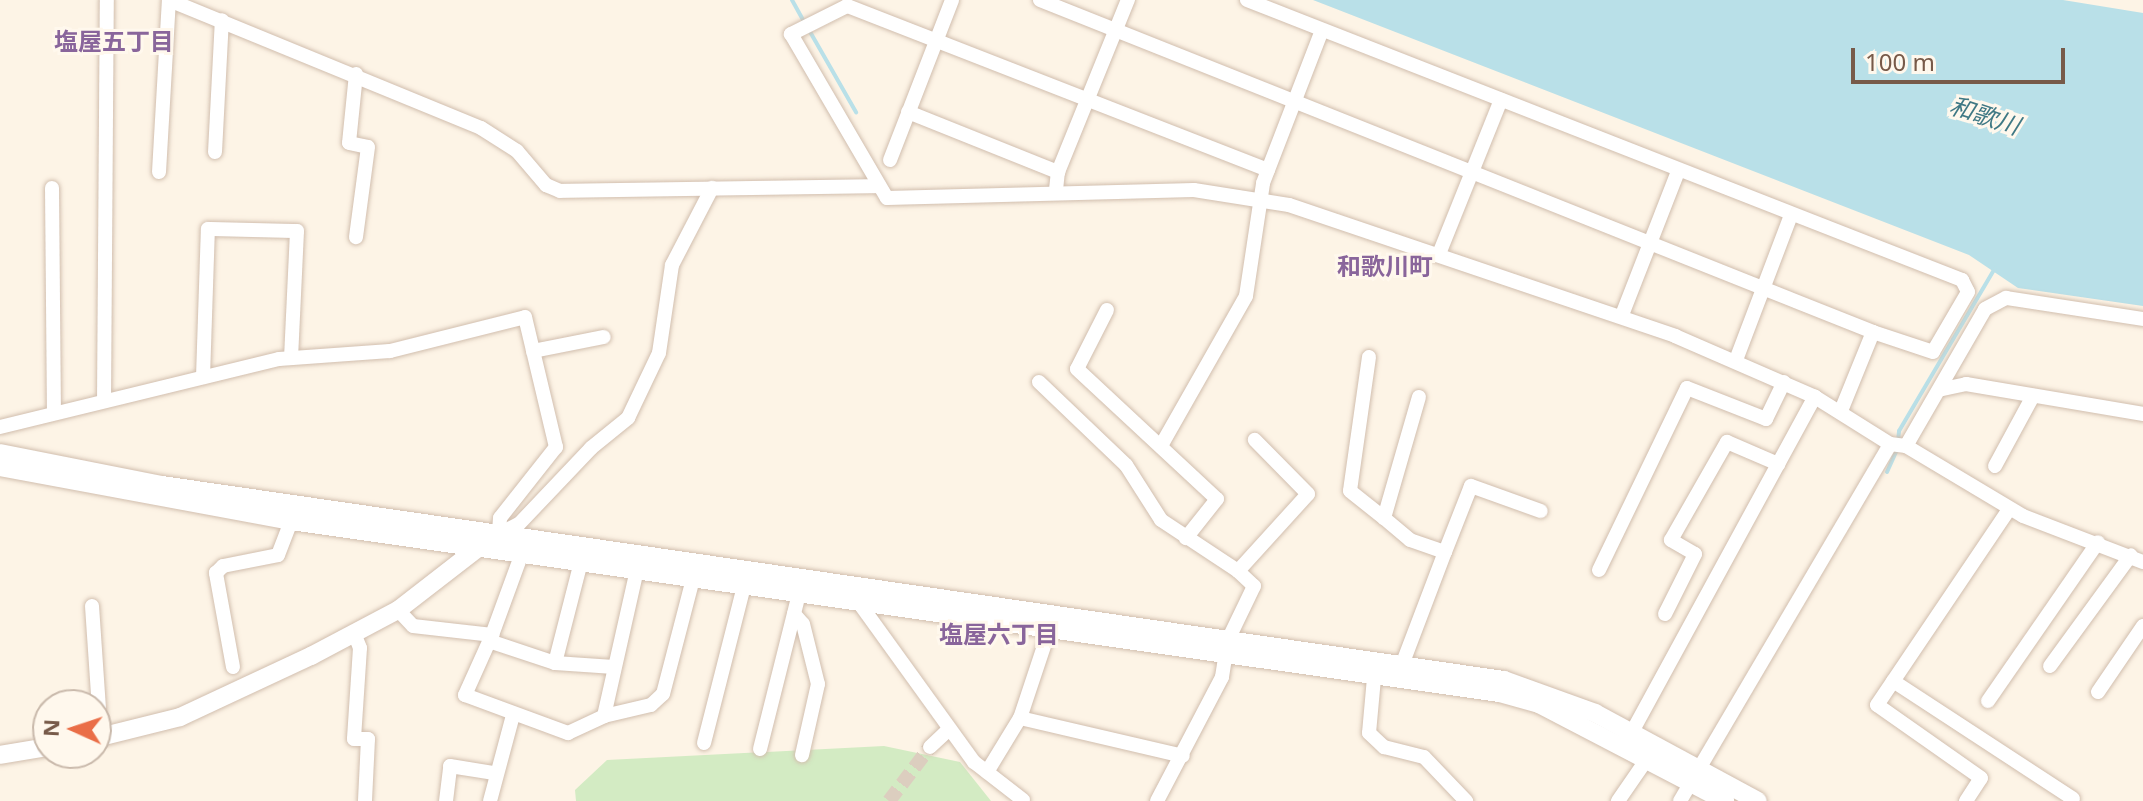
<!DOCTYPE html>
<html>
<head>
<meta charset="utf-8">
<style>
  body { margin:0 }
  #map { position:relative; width:2143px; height:801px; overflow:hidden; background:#fdf4e6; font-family:"Noto Sans","Noto Sans JP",sans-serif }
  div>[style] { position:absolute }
  .green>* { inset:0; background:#d3ebc3 }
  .water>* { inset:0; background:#b9e0e8 }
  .stream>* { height:4px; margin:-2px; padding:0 2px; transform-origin:2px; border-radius:2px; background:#b9e0e8 }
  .minor-tunnel>* { height:14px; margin-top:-7px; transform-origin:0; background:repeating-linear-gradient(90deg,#dccebf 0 14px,transparent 0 21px) }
  .roads { filter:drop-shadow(0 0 2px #d1beae) drop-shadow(0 0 2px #d1beae) }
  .minor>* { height:14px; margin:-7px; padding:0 7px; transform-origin:7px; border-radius:7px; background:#fff }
  .tertiary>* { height:18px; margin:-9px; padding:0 9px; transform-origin:9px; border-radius:9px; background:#fff }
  span { translate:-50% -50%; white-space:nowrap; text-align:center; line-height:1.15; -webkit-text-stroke:6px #fff8ed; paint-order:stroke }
  .neighbourhood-label { font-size:24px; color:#89659b; font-weight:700 }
  .water-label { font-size:24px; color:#3f7884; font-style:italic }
  .north { position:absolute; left:32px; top:689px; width:80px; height:80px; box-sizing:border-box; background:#fff8ed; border:2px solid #c9b9ab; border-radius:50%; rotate:273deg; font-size:22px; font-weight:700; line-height:32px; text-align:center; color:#775a49 }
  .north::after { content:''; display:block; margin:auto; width:28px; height:36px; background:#ea6e47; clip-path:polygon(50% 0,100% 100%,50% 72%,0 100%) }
  .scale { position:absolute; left:1851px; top:48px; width:214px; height:36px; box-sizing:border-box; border:4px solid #775a49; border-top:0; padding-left:10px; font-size:24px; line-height:28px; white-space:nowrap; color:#775a49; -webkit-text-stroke:6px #fff8ed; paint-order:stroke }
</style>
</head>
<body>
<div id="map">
  <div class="green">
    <i style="clip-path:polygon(884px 746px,960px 762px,991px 801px,576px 801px,575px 790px,607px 760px)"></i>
  </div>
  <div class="water">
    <i style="clip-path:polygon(1313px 0,2063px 0,2143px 13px,2143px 306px,2018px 288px,1969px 255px)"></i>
  </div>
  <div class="stream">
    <i style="left:792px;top:0;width:26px;rotate:61deg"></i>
    <i style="left:809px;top:30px;width:95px;rotate:60.2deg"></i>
    <i style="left:1898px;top:441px;width:10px;rotate:-84deg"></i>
    <i style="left:1899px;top:431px;width:189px;rotate:-59.5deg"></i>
    <i style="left:1887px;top:472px;width:24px;rotate:-66deg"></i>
  </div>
  <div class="minor-tunnel">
    <i style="left:889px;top:801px;width:68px;rotate:-52.8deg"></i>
  </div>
  <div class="roads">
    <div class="minor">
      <i style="left:169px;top:0;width:337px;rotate:22.3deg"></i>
      <i style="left:481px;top:128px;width:43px;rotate:32.6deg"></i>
      <i style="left:517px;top:151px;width:45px;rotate:49.5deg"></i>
      <i style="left:546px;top:185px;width:15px;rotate:23deg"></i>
      <i style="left:560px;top:191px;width:319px;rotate:-0.9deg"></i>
      <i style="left:1040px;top:0;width:897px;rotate:21.73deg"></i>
      <i style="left:1247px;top:0;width:768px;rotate:21.39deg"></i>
      <i style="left:1962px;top:280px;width:13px;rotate:63deg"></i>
      <i style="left:1968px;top:292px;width:69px;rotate:120.3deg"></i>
      <i style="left:1933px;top:352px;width:63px;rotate:-161.6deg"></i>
      <i style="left:1873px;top:332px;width:85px;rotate:112.1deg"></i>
      <i style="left:356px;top:74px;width:69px;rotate:95.8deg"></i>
      <i style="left:349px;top:143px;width:19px;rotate:12deg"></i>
      <i style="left:368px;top:147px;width:91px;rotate:97.6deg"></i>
      <i style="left:908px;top:112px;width:162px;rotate:21.8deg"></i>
      <i style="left:215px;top:152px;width:132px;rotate:-87deg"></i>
      <i style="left:890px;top:160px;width:172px;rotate:-68.8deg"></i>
      <i style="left:1268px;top:170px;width:452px;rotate:-158.7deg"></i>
      <i style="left:847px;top:6px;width:63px;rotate:153.4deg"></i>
      <i style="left:791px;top:34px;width:190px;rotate:59.7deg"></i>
      <i style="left:887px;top:198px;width:307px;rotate:-1.5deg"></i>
      <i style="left:1194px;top:190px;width:96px;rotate:9deg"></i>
      <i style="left:1289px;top:205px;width:408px;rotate:18.7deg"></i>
      <i style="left:1675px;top:336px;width:153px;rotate:23.5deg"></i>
      <i style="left:1815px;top:397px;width:89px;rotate:32.1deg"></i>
      <i style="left:1890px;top:444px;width:16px;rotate:7deg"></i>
      <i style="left:1906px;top:446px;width:158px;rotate:-60deg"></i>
      <i style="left:1985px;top:309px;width:24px;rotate:-28deg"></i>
      <i style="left:2006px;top:298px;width:139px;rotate:8.7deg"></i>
      <i style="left:159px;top:172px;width:172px;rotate:-86.7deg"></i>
      <i style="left:52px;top:188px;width:224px;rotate:89.5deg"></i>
      <i style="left:1056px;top:190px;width:18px;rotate:-84deg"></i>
      <i style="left:1058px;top:172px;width:186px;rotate:-67.9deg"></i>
      <i style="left:1439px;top:254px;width:166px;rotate:-68.1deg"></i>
      <i style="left:1107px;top:310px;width:66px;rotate:117deg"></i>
      <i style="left:1077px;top:369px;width:191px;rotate:42.9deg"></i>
      <i style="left:1217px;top:499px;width:50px;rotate:128.5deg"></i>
      <i style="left:1622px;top:315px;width:155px;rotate:-68.7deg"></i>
      <i style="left:533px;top:351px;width:72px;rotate:-11.2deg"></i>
      <i style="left:1369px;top:357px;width:135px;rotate:98.1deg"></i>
      <i style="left:1350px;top:491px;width:43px;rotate:38.5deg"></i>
      <i style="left:1384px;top:518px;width:126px;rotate:-73.9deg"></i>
      <i style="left:1736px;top:360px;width:155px;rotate:-69.2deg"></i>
      <i style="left:203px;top:377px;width:148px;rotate:-88.1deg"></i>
      <i style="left:208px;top:229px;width:89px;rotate:1.3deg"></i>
      <i style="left:297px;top:231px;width:126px;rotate:92.7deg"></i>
      <i style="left:1039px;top:382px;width:120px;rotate:43.7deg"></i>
      <i style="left:1126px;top:465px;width:65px;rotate:57.5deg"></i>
      <i style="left:1161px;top:520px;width:92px;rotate:33.5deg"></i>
      <i style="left:1943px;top:389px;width:24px;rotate:-12deg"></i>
      <i style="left:1966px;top:384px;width:180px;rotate:9.6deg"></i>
      <i style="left:104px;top:401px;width:401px;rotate:-89.6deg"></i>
      <i style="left:0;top:427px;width:287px;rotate:-13.7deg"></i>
      <i style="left:279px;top:359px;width:111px;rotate:-4.1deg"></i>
      <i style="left:390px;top:351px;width:139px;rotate:-14.1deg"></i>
      <i style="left:525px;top:317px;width:134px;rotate:76.6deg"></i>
      <i style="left:556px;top:447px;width:90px;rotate:128.3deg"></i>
      <i style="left:500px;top:518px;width:16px;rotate:94deg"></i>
      <i style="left:1162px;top:444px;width:170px;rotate:-60.4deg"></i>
      <i style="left:1246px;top:296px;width:114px;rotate:-81.4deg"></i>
      <i style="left:1263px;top:183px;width:164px;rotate:-68.9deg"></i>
      <i style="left:1906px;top:446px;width:136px;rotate:30.9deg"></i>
      <i style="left:2023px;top:516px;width:129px;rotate:21deg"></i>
      <i style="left:1995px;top:466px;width:80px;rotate:-61.5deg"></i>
      <i style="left:1384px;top:518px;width:34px;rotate:40deg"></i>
      <i style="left:1410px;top:540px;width:37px;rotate:19deg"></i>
      <i style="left:1445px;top:552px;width:71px;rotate:-68.5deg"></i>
      <i style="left:1471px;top:486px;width:74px;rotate:19.7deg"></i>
      <i style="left:499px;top:534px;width:22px;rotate:-27deg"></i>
      <i style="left:519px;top:524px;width:105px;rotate:-46.5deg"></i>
      <i style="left:591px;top:448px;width:48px;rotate:-39deg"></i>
      <i style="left:628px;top:418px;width:72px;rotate:-64.5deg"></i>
      <i style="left:659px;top:353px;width:89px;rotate:-81.6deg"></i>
      <i style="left:672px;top:265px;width:87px;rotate:-62.5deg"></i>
      <i style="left:1599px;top:570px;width:202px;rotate:-64.2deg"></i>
      <i style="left:1687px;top:388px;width:85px;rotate:21.4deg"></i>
      <i style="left:1766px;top:419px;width:41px;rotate:-64.1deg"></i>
      <i style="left:860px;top:604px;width:195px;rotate:54.2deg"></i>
      <i style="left:974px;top:762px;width:62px;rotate:37.8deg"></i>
      <i style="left:92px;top:606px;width:131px;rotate:86.1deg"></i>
      <i style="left:398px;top:610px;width:22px;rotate:47deg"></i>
      <i style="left:413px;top:626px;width:80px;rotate:6.5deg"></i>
      <i style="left:492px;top:635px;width:87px;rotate:-69.9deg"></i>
      <i style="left:794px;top:614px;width:13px;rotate:48deg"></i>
      <i style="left:803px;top:624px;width:62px;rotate:76deg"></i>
      <i style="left:818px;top:684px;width:73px;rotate:102.7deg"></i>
      <i style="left:1665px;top:614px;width:67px;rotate:-63.4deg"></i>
      <i style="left:1695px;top:554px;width:28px;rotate:-150deg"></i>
      <i style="left:1671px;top:540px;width:113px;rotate:-60.3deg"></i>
      <i style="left:1727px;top:442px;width:56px;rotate:23.3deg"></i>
      <i style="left:1052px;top:622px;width:101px;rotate:108.4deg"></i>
      <i style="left:1020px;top:718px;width:167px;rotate:13.1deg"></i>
      <i style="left:354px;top:633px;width:16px;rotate:68deg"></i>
      <i style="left:360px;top:648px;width:91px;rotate:93.8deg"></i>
      <i style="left:354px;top:739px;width:14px"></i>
      <i style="left:368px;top:739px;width:62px;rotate:92.8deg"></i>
      <i style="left:492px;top:635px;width:66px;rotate:114.2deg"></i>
      <i style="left:465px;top:695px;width:110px;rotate:20.3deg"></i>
      <i style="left:568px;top:733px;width:40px;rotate:-25deg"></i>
      <i style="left:604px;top:716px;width:48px;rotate:-13.2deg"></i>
      <i style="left:651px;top:705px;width:16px;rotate:-43deg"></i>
      <i style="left:663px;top:694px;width:119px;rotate:-75.4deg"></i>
      <i style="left:489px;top:641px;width:70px;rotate:18.4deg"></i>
      <i style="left:555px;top:663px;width:59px;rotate:3.9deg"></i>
      <i style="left:555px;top:663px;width:104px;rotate:-75.6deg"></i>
      <i style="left:1402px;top:665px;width:121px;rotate:-69.2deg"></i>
      <i style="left:2050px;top:666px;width:137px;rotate:-53.9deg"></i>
      <i style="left:233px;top:667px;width:96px;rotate:-100.3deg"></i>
      <i style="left:216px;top:573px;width:10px;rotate:-45deg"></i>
      <i style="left:223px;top:566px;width:56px;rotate:-11.3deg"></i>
      <i style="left:278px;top:555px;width:36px;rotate:-69deg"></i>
      <i style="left:1374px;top:678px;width:55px;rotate:95.2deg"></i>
      <i style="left:1369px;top:733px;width:21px;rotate:43deg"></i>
      <i style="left:1384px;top:747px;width:41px;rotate:14deg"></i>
      <i style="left:1424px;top:757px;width:61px;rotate:46.3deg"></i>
      <i style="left:1893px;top:681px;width:215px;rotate:33.2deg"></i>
      <i style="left:2098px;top:692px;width:80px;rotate:-55.7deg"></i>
      <i style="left:1988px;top:701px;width:193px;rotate:-55.3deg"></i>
      <i style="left:604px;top:716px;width:150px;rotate:-77.3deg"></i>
      <i style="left:1632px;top:732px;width:382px;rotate:-61.4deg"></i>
      <i style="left:704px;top:743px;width:162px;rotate:-75.7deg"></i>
      <i style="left:930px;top:747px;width:25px;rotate:-43deg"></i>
      <i style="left:760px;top:749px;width:160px;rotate:-75.9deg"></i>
      <i style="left:987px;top:772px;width:63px;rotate:-58.6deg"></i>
      <i style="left:446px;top:801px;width:35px;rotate:-83deg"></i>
      <i style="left:450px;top:766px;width:45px;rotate:9deg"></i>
      <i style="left:490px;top:801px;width:89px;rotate:-75deg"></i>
      <i style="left:1157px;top:801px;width:140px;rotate:-62.3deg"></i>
      <i style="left:1222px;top:677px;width:37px;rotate:-81deg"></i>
      <i style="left:1228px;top:640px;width:60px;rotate:-64.3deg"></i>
      <i style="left:1254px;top:586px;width:22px;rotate:-137deg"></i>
      <i style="left:1238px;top:571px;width:104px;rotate:-47.7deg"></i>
      <i style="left:1308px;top:494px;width:76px;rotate:-134.5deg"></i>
      <i style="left:1618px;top:801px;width:51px;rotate:-55.4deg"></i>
      <i style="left:1680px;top:801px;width:414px;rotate:-59.5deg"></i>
      <i style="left:1966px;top:801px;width:27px;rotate:-57deg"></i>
      <i style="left:1981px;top:778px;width:127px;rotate:-144.9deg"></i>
      <i style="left:1877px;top:705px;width:236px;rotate:-56deg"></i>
    </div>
    <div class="tertiary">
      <i style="left:0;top:453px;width:165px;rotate:11.2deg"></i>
      <i style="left:162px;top:485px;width:1356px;rotate:8.27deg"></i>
      <i style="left:1504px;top:680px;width:97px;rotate:19.9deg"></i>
      <i style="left:1595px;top:713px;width:185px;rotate:28.4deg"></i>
      <i style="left:0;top:467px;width:296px;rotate:10.5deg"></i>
      <i style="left:291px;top:521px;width:1221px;rotate:8.1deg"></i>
      <i style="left:1500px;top:693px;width:41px;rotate:15.8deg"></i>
      <i style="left:1539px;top:704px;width:210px;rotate:27.5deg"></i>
      <i style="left:96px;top:738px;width:87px;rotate:-14deg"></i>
      <i style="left:180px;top:717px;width:145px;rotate:-25deg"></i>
      <i style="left:311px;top:656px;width:98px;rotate:-27.9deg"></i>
      <i style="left:398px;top:610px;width:108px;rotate:-37.8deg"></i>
      <i style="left:0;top:755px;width:49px;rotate:-9.5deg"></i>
    </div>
  </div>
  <div class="neighbourhood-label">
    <span style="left:114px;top:41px">塩屋五丁目</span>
    <span style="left:1385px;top:266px">和歌川町</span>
    <span style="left:999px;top:634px">塩屋六丁目</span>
  </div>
  <div class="water-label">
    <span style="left:1985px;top:115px;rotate:18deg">和歌川</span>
  </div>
  <div class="north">N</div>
  <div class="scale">100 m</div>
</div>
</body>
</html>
